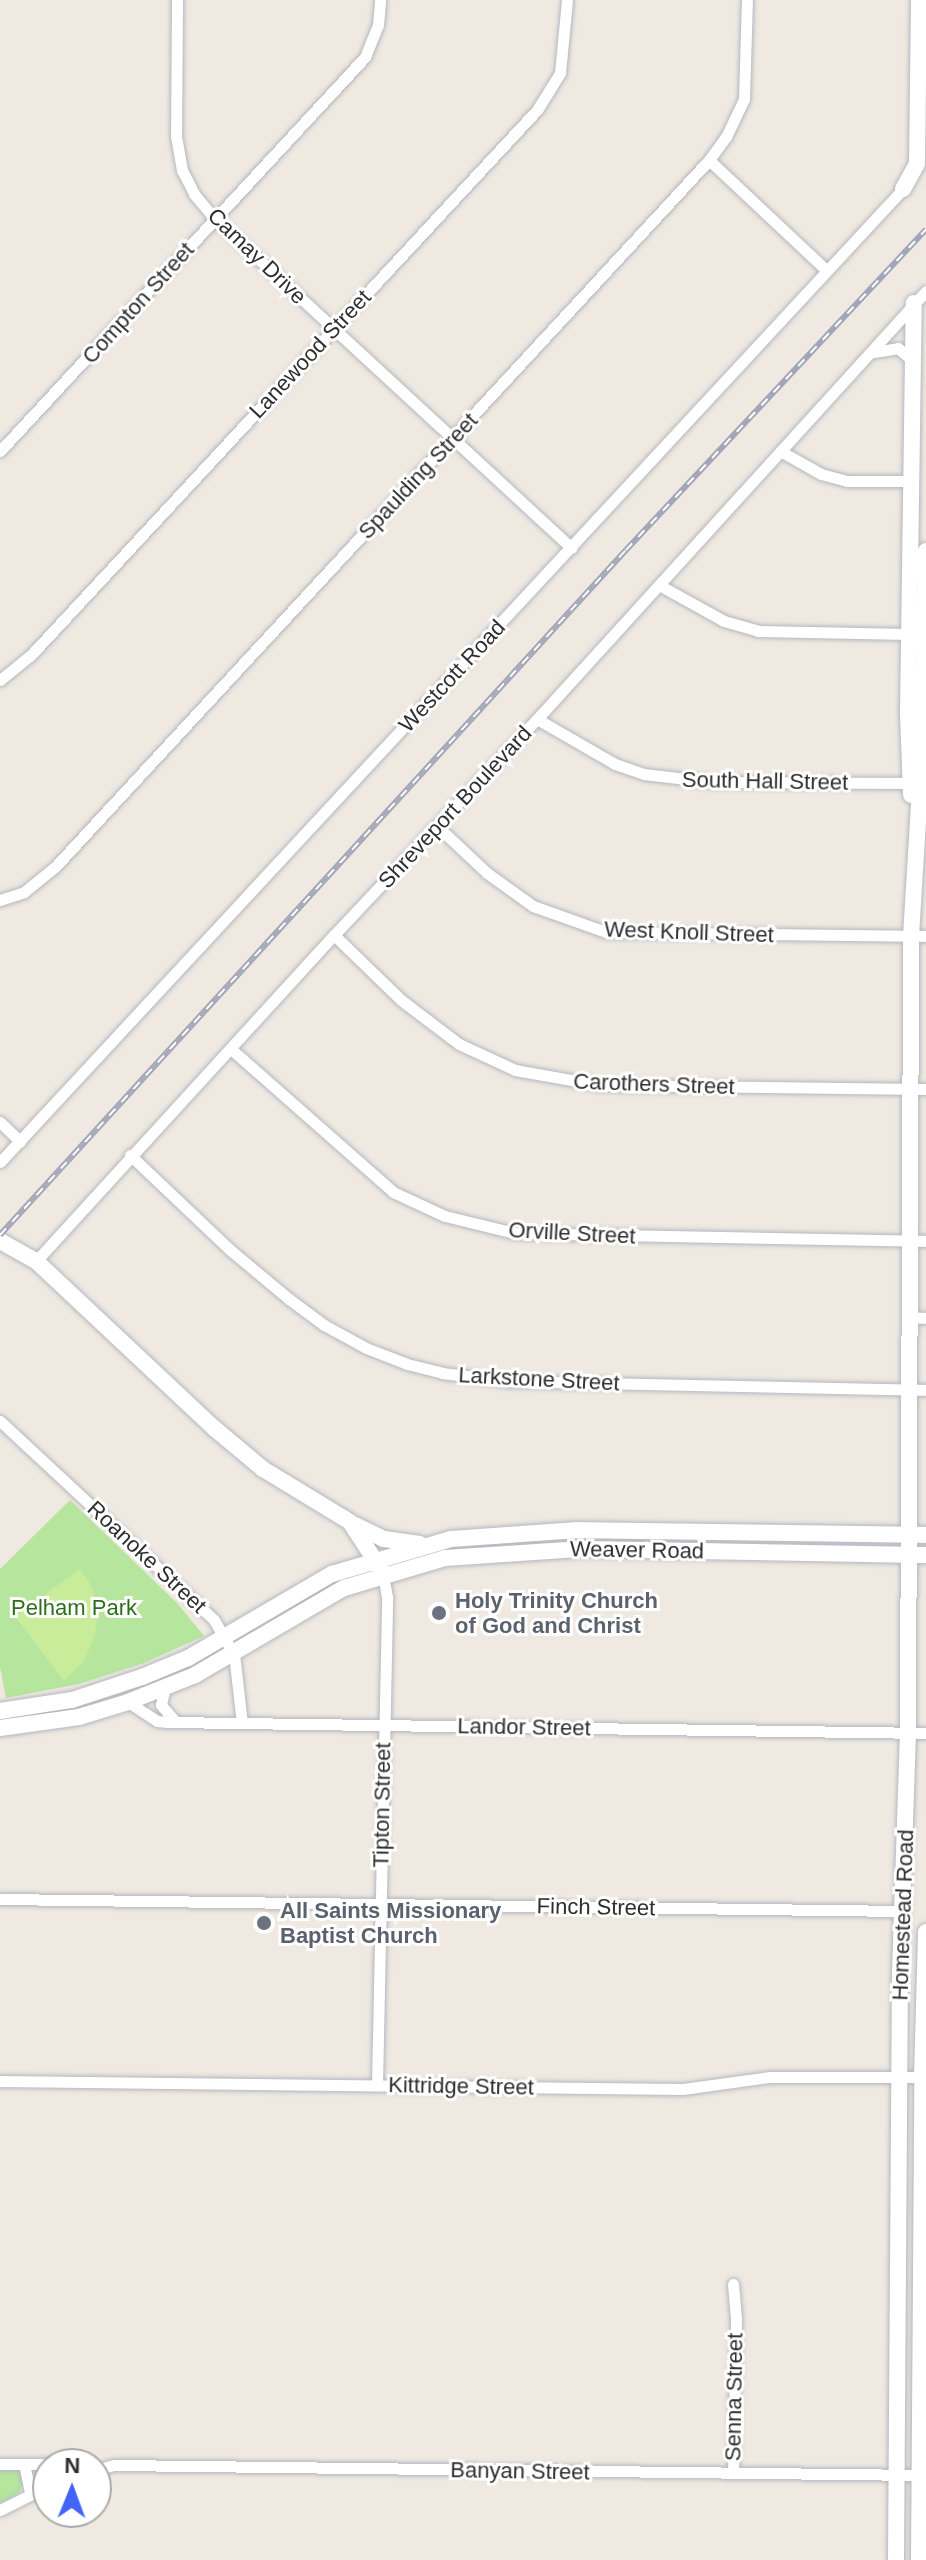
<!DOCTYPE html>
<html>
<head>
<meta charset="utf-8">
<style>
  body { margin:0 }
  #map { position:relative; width:926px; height:2560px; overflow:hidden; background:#efe9e1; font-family:Helvetica,sans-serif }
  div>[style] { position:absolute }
  .green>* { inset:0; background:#b6e59e }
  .pitch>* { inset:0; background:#c9ec9a }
  .roads { filter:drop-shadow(0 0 2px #b4b7c1) drop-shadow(0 0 2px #b4b7c1) }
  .street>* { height:11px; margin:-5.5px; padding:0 5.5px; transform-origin:5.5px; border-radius:5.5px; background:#fff }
  .secondary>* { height:16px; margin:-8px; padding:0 8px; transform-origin:8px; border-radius:8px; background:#fff }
  .rail>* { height:6px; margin-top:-3px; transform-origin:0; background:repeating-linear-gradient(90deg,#fff 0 9px,#a3a6b8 0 18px); box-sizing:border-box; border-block:2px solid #a3a6b8 }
  .dots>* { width:22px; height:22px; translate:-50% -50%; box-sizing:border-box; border:4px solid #fff; border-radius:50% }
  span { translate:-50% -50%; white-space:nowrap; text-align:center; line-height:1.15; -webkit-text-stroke:6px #fff; paint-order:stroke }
  .street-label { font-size:22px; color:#2e2e2e }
  .worship-label { font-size:22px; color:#5b616d; font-weight:700 }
  .left { translate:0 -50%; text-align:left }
  .park-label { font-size:22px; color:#2c6e1b }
  .north { position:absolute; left:32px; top:2448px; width:80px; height:80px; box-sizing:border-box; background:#fff; border:2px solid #ababab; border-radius:50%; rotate:1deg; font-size:22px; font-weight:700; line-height:32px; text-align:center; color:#2e2e2e }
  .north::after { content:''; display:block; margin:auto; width:28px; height:36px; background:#4264fb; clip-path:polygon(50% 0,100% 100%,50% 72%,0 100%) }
</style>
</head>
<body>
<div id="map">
  <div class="green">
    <i style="clip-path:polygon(70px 1500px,178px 1604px,204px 1636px,144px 1663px,79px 1684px,6px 1698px,0 1667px,0 1569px)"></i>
    <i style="clip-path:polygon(0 2467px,13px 2467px,22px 2474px,23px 2484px,19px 2493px,0 2503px)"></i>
  </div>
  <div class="pitch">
    <i style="clip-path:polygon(80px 1569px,91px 1585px,98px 1611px,95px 1636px,84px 1661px,64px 1681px,17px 1619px,18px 1614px)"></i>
  </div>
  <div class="roads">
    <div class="street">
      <i style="left:177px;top:0;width:136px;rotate:90.4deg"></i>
      <i style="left:176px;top:136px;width:35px;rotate:80deg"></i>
      <i style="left:182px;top:170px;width:27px;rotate:63deg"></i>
      <i style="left:194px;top:194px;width:33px;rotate:50deg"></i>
      <i style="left:215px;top:219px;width:485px;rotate:42.7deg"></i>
      <i style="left:709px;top:160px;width:161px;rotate:43.2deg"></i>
      <i style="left:874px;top:352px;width:24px;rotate:-9deg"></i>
      <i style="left:898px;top:348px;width:18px;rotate:41deg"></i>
      <i style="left:0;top:451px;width:537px;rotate:-47.19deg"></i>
      <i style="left:365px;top:57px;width:35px;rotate:-68deg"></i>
      <i style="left:378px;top:25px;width:25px;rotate:-85deg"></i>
      <i style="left:782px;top:452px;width:45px;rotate:29.4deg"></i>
      <i style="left:821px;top:474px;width:27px;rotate:15deg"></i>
      <i style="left:847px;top:481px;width:64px"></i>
      <i style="left:659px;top:585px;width:74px;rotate:29deg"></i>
      <i style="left:724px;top:621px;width:35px;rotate:16deg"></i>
      <i style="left:758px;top:631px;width:151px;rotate:1.1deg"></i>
      <i style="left:0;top:680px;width:40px;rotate:-39deg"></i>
      <i style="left:31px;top:655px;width:744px;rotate:-47.13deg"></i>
      <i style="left:537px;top:110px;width:44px;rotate:-58.1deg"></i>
      <i style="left:560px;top:73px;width:73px;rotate:-84.5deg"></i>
      <i style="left:537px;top:719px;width:90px;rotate:30deg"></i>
      <i style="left:615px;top:764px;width:31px;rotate:19deg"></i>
      <i style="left:644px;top:774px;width:68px;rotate:6.7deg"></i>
      <i style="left:712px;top:782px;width:198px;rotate:0.3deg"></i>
      <i style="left:437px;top:826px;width:69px;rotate:43.2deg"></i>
      <i style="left:487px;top:873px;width:57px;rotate:35.7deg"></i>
      <i style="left:533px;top:906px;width:77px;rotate:19.6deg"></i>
      <i style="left:606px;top:932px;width:320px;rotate:0.7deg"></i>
      <i style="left:0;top:900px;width:25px;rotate:-18deg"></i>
      <i style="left:24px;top:892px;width:40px;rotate:-39deg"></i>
      <i style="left:55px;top:867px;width:963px;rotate:-47.23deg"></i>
      <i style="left:709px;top:160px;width:29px;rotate:-54deg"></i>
      <i style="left:726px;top:137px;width:42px;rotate:-64.7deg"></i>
      <i style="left:744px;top:99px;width:99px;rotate:-88.3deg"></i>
      <i style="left:334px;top:935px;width:93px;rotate:44.1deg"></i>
      <i style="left:401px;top:1000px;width:73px;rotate:37.2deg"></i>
      <i style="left:459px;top:1044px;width:62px;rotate:24.9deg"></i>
      <i style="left:515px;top:1070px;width:85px;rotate:10.1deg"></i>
      <i style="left:599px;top:1085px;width:327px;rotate:0.7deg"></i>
      <i style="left:231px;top:1049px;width:216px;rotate:41.4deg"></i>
      <i style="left:393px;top:1192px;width:57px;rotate:24.8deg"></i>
      <i style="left:445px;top:1216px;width:72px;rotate:13.7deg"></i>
      <i style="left:515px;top:1233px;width:411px;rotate:1.1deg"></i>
      <i style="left:0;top:1122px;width:28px;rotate:44deg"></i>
      <i style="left:130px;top:1155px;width:137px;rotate:43.5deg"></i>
      <i style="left:229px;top:1249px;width:78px;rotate:39.8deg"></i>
      <i style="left:289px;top:1299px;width:44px;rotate:36.6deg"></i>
      <i style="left:324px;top:1325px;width:48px;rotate:28.7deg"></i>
      <i style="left:366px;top:1348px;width:44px;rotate:21.3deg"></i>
      <i style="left:407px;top:1364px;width:36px;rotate:14deg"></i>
      <i style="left:442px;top:1373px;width:65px;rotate:7deg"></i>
      <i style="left:507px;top:1381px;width:419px;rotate:1.2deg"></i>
      <i style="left:0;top:1162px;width:1327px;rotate:-47.14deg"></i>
      <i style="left:36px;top:1261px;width:442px;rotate:-47.6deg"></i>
      <i style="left:334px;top:935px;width:296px;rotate:-46.8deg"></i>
      <i style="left:537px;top:719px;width:578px;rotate:-47.73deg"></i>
      <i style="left:908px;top:1317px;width:18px;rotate:3deg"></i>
      <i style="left:0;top:1421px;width:292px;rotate:42.9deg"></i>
      <i style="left:214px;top:1620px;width:39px;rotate:60deg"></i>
      <i style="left:234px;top:1654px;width:69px;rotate:83.4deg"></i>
      <i style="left:165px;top:1687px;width:18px;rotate:103deg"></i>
      <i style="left:161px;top:1705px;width:21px;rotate:49deg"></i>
      <i style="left:128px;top:1702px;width:35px;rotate:33deg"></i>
      <i style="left:157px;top:1721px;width:11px;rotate:5deg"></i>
      <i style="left:168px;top:1722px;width:758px;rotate:0.83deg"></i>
      <i style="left:0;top:1899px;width:904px;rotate:0.76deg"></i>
      <i style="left:0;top:2081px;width:683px;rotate:0.67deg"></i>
      <i style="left:683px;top:2089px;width:88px;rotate:-7.9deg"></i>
      <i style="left:770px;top:2077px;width:152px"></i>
      <i style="left:377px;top:2085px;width:488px;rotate:-88.8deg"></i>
      <i style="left:387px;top:1597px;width:23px;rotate:-100deg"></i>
      <i style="left:733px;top:2284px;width:36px;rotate:85deg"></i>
      <i style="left:736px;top:2320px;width:153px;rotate:91.1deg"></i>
      <i style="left:0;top:2464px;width:48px"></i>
      <i style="left:24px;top:2464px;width:30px;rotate:78deg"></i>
      <i style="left:96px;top:2470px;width:19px;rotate:-16deg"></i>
      <i style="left:114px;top:2465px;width:812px;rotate:0.71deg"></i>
      <i style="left:0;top:2510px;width:54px;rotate:-26.6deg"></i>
    </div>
    <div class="secondary">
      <i style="left:903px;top:189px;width:29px;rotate:-61deg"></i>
      <i style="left:917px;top:164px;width:164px;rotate:-89.3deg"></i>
      <i style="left:911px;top:795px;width:81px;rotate:-92.1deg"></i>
      <i style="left:908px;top:714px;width:411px;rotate:-89.2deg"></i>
      <i style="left:0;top:1241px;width:41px;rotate:29.1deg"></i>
      <i style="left:36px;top:1261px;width:244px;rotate:43.2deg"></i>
      <i style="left:214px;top:1428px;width:64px;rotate:39.9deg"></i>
      <i style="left:263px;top:1469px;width:102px;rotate:31.3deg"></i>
      <i style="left:350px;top:1522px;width:55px;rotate:56.9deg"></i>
      <i style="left:355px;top:1525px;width:32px;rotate:26deg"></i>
      <i style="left:384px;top:1539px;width:36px;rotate:8deg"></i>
      <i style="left:0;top:1711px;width:73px;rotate:-8.7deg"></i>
      <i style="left:72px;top:1700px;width:74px;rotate:-18.2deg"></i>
      <i style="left:142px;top:1677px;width:50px;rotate:-22.4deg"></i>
      <i style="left:188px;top:1658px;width:167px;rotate:-30.3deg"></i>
      <i style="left:332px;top:1574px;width:124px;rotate:-16.4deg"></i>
      <i style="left:451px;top:1539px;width:127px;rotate:-4.1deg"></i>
      <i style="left:578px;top:1530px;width:348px;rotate:0.8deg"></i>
      <i style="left:0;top:1728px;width:80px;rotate:-7.9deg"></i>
      <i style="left:79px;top:1717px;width:51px;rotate:-17deg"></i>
      <i style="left:128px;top:1702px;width:72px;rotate:-21.9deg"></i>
      <i style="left:195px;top:1675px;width:173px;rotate:-30.3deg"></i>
      <i style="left:344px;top:1588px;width:105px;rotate:-16.5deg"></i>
      <i style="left:445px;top:1558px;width:134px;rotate:-3.8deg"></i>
      <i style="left:579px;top:1549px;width:347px;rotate:1deg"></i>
      <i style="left:896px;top:2560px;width:587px;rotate:-89.61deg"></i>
      <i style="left:900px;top:1973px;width:241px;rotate:-88.1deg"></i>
      <i style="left:908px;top:1732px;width:796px;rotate:-89.78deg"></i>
      <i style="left:911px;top:936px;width:199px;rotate:-86.5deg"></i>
      <i style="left:923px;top:737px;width:186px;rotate:-89.1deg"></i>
      <i style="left:919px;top:2560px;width:483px;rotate:-89.6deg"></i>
      <i style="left:922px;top:2077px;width:145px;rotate:-88.4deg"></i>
    </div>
  </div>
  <div class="rail">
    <i style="left:0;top:1235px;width:928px;rotate:-47.58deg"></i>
    <i style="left:626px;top:550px;width:439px;rotate:-46.9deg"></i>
  </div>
  <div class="dots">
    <i style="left:439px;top:1613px;background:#6b7280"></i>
    <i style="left:264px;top:1923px;background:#6b7280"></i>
  </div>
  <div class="street-label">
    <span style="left:257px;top:256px;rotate:44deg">Camay Drive</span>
    <span style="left:138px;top:303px;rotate:-48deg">Compton Street</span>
    <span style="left:310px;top:354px;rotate:-47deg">Lanewood Street</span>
    <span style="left:418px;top:476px;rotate:-47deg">Spaulding Street</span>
    <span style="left:452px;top:676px;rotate:-47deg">Westcott Road</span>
    <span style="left:765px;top:781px;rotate:1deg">South Hall Street</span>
    <span style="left:455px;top:807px;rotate:-47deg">Shreveport Boulevard</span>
    <span style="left:689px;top:932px;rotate:2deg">West Knoll Street</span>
    <span style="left:654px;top:1084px;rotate:2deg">Carothers Street</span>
    <span style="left:572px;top:1233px;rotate:3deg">Orville Street</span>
    <span style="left:539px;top:1379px;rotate:3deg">Larkstone Street</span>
    <span style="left:637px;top:1550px;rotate:1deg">Weaver Road</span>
    <span style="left:147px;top:1557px;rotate:43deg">Roanoke Street</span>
    <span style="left:524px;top:1727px;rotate:1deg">Landor Street</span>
    <span style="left:382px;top:1805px;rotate:-89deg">Tipton Street</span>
    <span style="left:596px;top:1907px;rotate:1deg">Finch Street</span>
    <span style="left:903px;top:1915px;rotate:-88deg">Homestead Road</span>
    <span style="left:461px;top:2086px;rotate:1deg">Kittridge Street</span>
    <span style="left:734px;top:2397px;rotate:-89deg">Senna Street</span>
    <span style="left:520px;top:2471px;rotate:1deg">Banyan Street</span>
  </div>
  <div class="worship-label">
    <span class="left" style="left:455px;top:1613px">Holy Trinity Church<br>of God and Christ</span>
    <span class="left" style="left:280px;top:1923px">All Saints Missionary<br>Baptist Church</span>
  </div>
  <div class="park-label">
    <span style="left:74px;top:1608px">Pelham Park</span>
  </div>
  <div class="north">N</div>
</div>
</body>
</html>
